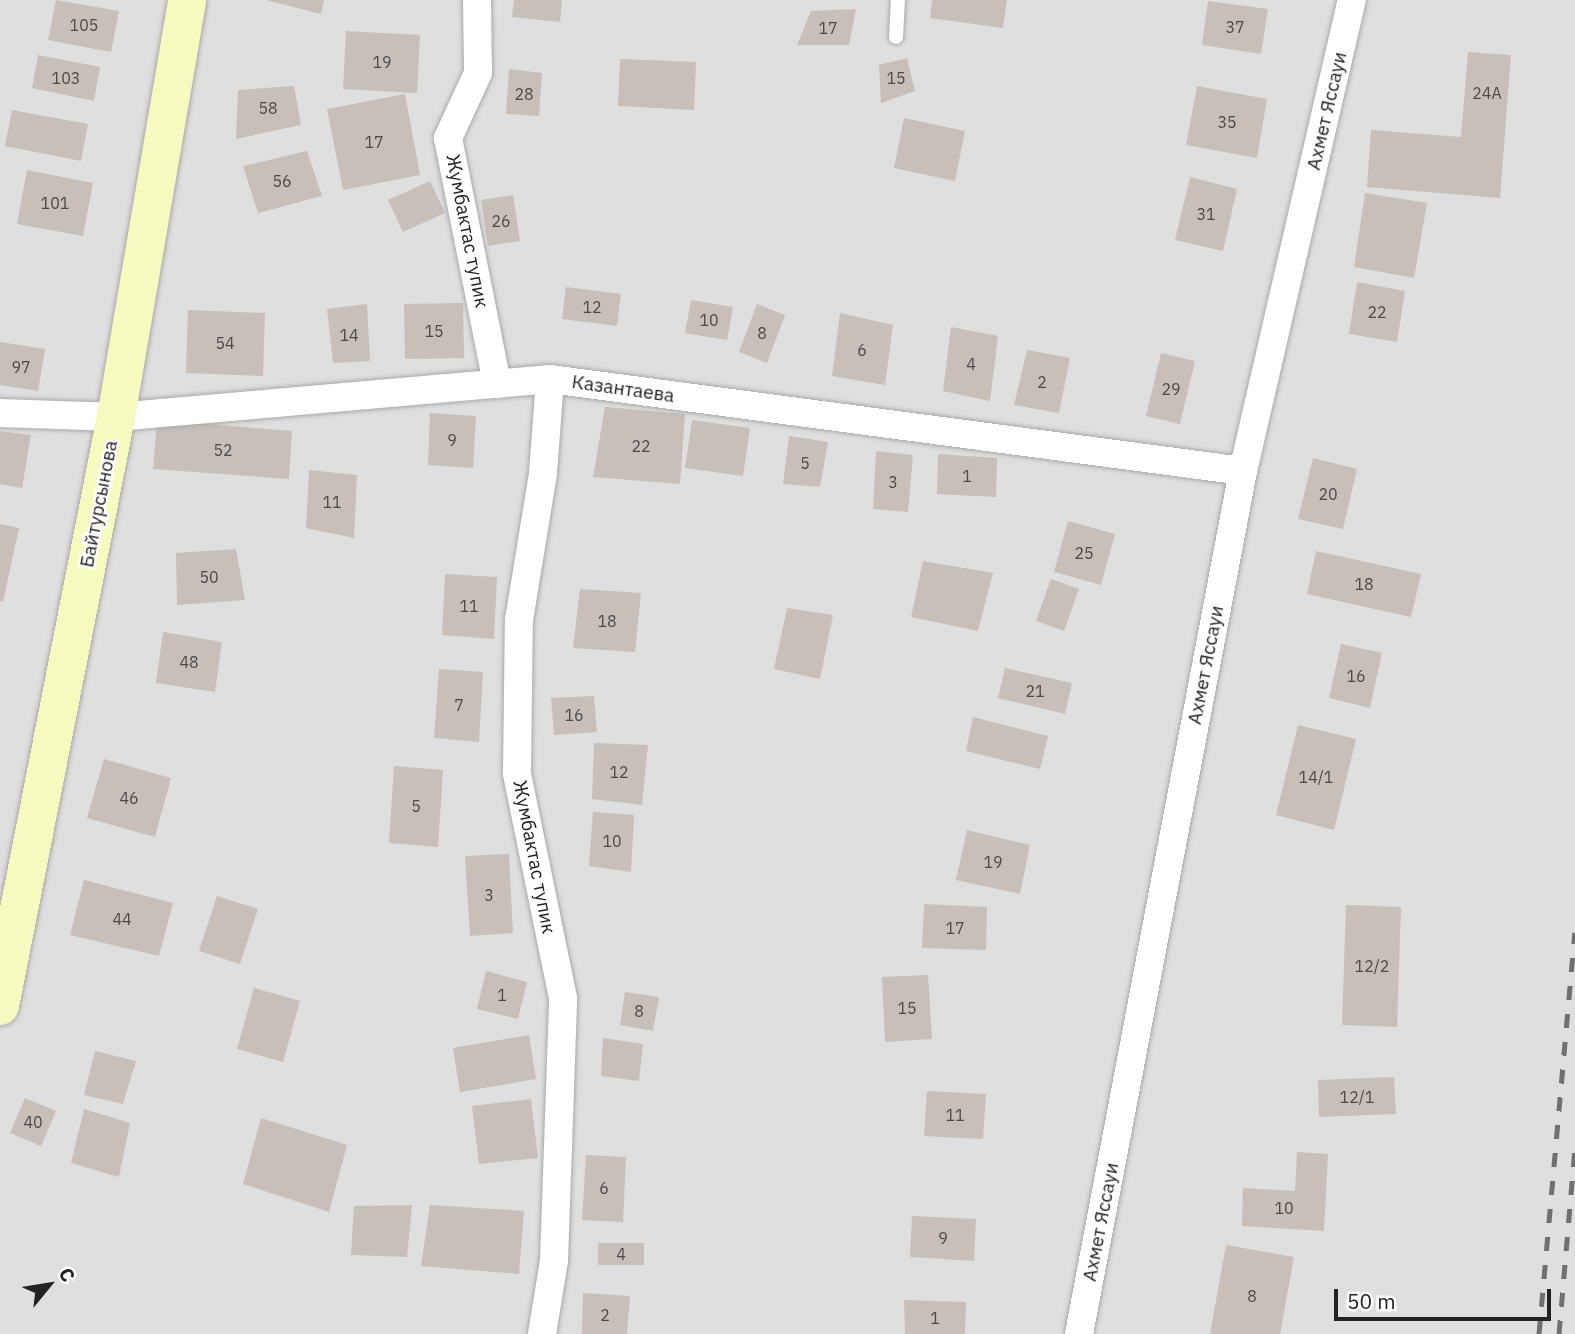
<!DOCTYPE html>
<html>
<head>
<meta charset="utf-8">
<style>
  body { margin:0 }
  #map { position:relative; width:1575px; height:1334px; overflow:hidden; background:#f2efe9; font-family:"IBM Plex Sans",sans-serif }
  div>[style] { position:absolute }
  .residential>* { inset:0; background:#e0dfdf }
  .building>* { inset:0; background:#c7bfb8 }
  .roads { filter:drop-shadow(0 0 2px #a9a9a9) drop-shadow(0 0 2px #a9a9a9) }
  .lane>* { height:14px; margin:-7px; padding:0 7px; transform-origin:7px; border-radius:7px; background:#fff }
  .street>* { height:28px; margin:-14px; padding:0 14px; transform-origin:14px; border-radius:14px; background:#fff }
  .secondary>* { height:38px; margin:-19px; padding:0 19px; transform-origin:19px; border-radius:19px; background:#f7fabf }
  .rail>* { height:5px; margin-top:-2.5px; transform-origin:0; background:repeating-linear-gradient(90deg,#707070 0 14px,transparent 0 28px) }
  span { translate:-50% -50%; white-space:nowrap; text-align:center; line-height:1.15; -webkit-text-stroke:5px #fff; paint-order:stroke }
  .number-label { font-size:16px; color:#4b4948 }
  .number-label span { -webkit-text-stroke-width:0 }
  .street-label { font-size:19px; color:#222 }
  .north { position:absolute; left:14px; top:1250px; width:70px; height:70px; -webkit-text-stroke:5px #fff; paint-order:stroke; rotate:60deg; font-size:19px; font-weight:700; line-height:28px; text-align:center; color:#222 }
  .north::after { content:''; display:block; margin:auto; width:24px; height:32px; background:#222; clip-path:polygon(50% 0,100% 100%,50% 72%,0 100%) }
  .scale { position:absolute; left:1334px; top:1289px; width:217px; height:32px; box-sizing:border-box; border:4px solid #222; border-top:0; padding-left:9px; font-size:21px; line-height:24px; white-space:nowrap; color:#222; -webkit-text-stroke:5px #fff; paint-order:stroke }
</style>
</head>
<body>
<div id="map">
  <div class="residential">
    <i style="clip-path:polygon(0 0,1575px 0,1575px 1334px,0 1334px)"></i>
  </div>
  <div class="building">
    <i style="clip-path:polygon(56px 0,119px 11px,111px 52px,48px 40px)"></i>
    <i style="clip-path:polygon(266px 0,324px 0,321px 14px)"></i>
    <i style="clip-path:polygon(514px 0,562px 0,560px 22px,512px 17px)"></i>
    <i style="clip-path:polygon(932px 0,1007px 0,1003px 28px,930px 18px)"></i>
    <i style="clip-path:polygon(1208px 1px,1268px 9px,1261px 54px,1202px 45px)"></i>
    <i style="clip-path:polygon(856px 9px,849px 45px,797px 45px,811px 11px)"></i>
    <i style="clip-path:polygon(346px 31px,420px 35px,417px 93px,343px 89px)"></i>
    <i style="clip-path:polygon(1468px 52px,1511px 55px,1500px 198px,1367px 187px,1371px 130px,1461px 137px)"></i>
    <i style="clip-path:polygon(38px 55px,100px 67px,94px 101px,32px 88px)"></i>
    <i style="clip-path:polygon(907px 58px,915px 91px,881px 103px,879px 65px)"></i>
    <i style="clip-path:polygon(620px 59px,696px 62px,694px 110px,618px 106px)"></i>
    <i style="clip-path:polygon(509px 69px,542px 73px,539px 116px,506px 114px)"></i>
    <i style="clip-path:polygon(294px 86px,301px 125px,236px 139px,238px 90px)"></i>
    <i style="clip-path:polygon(1197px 86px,1267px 99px,1257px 158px,1186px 145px)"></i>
    <i style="clip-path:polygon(405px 94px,420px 175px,343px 190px,327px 109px)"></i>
    <i style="clip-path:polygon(12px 110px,88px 124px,81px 161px,5px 146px)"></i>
    <i style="clip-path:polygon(904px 118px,965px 131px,955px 181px,894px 168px)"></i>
    <i style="clip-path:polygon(307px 151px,322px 196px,258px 213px,243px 166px)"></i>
    <i style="clip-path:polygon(27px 170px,93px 183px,83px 236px,17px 224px)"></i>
    <i style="clip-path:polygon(1190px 177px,1237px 189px,1223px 251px,1175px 240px)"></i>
    <i style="clip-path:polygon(430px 181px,445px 213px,403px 232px,388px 200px)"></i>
    <i style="clip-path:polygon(1365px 193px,1427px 203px,1414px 278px,1354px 267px)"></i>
    <i style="clip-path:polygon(513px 195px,520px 241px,488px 246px,481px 200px)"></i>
    <i style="clip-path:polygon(1357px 282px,1405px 291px,1397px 342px,1349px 334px)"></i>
    <i style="clip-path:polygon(566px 287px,621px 294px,617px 326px,562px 319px)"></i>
    <i style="clip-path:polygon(691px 300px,733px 307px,727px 340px,685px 333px)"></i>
    <i style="clip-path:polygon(463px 303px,464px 358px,405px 359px,404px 304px)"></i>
    <i style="clip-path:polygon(367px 304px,370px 361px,333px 363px,327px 309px)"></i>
    <i style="clip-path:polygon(757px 304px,785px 315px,767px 363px,739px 352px)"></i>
    <i style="clip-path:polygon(188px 310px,265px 313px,263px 376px,186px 373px)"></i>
    <i style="clip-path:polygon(840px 313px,893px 325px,885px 385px,832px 376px)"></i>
    <i style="clip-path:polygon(951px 327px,998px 336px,990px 401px,943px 391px)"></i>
    <i style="clip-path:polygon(0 342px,45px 349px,38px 391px,0 385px)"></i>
    <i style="clip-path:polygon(1027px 350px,1070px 358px,1059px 413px,1014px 405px)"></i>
    <i style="clip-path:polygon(1161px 353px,1195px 361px,1180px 424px,1146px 416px)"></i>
    <i style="clip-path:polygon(605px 407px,685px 414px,680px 484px,593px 477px)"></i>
    <i style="clip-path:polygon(430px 413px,476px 416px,473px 468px,428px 465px)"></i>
    <i style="clip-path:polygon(157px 420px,292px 431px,289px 479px,153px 469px)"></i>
    <i style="clip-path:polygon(692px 420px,750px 428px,743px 476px,685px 468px)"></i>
    <i style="clip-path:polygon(0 431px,31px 435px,22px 488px,0 484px)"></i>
    <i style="clip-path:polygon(789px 436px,828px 442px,820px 487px,783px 484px)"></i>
    <i style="clip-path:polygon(876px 451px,913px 455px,908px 512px,873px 509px)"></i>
    <i style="clip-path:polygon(938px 454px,997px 458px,996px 497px,937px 494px)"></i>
    <i style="clip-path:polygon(1313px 458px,1357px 469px,1343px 529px,1298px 519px)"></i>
    <i style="clip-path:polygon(309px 470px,357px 475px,354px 538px,306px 528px)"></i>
    <i style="clip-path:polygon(1068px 521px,1115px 534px,1101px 585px,1054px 572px)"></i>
    <i style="clip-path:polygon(0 524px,19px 528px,3px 602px,0 601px)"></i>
    <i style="clip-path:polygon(236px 549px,245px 600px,177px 605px,176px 553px)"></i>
    <i style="clip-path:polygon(1316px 551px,1421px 574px,1411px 617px,1307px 594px)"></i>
    <i style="clip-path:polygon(923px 561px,993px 573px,978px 631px,911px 617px)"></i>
    <i style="clip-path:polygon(445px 574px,497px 577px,494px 639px,442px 635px)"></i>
    <i style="clip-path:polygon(1051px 579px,1079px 589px,1064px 631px,1036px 621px)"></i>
    <i style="clip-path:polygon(580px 589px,641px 593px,635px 652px,573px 648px)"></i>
    <i style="clip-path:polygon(787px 608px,833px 615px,820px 679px,774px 669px)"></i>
    <i style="clip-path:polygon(163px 632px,222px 642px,215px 692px,156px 683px)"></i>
    <i style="clip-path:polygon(1341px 644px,1382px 653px,1370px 708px,1329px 698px)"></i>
    <i style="clip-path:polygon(1005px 668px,1072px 683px,1065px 714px,998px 698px)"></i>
    <i style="clip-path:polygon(439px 669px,483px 672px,479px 742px,434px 738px)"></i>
    <i style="clip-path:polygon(594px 696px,597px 732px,554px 735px,551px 698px)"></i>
    <i style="clip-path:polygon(973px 717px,1048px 736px,1040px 769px,966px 751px)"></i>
    <i style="clip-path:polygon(1298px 725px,1356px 739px,1334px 830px,1276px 815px)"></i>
    <i style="clip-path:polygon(594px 743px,648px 745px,642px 805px,592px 799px)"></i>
    <i style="clip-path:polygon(104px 759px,171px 778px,155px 837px,87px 818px)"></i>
    <i style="clip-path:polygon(394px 766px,443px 770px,438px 847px,389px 843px)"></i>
    <i style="clip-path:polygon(593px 812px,634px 815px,631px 872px,589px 866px)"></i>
    <i style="clip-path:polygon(967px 830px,1030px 845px,1020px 894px,956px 880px)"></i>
    <i style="clip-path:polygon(509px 854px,513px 933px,470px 936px,465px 856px)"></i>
    <i style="clip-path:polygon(84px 880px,173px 903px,159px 956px,70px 935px)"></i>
    <i style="clip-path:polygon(217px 896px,258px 909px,240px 964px,199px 951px)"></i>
    <i style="clip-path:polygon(924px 904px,987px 907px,986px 950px,922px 948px)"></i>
    <i style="clip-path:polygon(1346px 905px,1401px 907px,1397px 1027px,1342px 1025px)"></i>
    <i style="clip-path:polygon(486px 971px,527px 982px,518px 1019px,477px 1009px)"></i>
    <i style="clip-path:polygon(928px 975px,932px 1039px,885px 1042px,882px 977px)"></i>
    <i style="clip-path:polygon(254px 988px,300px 1001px,283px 1062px,237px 1049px)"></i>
    <i style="clip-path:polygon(625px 992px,659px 997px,653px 1031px,620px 1025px)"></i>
    <i style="clip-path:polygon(529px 1035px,536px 1079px,460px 1092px,453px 1048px)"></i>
    <i style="clip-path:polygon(603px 1038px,643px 1044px,639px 1081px,601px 1076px)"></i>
    <i style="clip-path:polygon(95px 1051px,136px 1061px,123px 1104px,84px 1095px)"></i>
    <i style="clip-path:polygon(1394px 1077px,1396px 1114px,1319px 1117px,1318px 1080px)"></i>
    <i style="clip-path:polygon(927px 1091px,986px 1094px,983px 1139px,924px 1136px)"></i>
    <i style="clip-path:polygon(25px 1098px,56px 1111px,41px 1146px,10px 1133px)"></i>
    <i style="clip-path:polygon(531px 1099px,538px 1158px,479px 1164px,472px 1106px)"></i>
    <i style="clip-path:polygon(84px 1109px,130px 1123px,119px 1177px,71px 1163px)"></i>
    <i style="clip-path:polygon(261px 1118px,347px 1145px,329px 1212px,243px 1184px)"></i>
    <i style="clip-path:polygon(1297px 1152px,1328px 1154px,1324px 1231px,1242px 1226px,1243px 1188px,1295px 1191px)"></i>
    <i style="clip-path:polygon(586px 1155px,626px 1157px,623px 1222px,582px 1220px)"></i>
    <i style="clip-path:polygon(412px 1205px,407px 1257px,351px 1255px,354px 1206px)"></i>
    <i style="clip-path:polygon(430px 1205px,524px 1211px,519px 1274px,421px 1266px)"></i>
    <i style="clip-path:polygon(912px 1216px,976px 1219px,974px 1261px,910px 1257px)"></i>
    <i style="clip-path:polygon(598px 1243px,644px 1243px,644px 1265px,598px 1265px)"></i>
    <i style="clip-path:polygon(1226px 1245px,1294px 1257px,1280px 1334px,1210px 1334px)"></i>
    <i style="clip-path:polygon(583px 1293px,630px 1296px,627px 1334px,582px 1334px)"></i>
    <i style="clip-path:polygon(904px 1300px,966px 1302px,965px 1334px,905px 1334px)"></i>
  </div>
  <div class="roads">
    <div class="lane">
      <i style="left:896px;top:37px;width:37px;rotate:-87deg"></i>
    </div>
    <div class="street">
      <i style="left:477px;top:0;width:73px;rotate:89.2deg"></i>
      <i style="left:478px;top:73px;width:72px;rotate:114.8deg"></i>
      <i style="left:448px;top:138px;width:251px;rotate:78.7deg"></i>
      <i style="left:0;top:413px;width:116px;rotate:2deg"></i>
      <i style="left:116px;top:417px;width:436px;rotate:-5deg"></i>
      <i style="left:550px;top:379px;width:699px;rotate:7.56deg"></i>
      <i style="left:542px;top:1334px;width:74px;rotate:-80.7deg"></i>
      <i style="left:554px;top:1261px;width:263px;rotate:-88deg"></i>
      <i style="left:563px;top:998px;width:230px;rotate:-101.6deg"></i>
      <i style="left:517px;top:773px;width:153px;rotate:-89.3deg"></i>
      <i style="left:519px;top:620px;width:149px;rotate:-80.7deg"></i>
      <i style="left:543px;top:473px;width:94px;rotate:-85.7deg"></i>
      <i style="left:1079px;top:1334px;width:878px;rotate:-79.24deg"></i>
      <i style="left:1243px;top:471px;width:483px;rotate:-77deg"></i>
    </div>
    <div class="secondary">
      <i style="left:0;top:1006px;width:600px;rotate:-78.86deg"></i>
      <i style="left:116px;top:417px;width:423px;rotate:-80.3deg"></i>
    </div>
  </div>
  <div class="rail">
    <i style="left:1539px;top:1334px;width:403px;rotate:-84.9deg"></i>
    <i style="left:1559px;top:1334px;width:188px;rotate:-85.1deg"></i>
  </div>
  <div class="number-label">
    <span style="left:84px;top:25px">105</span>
    <span style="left:1235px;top:27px">37</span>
    <span style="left:828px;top:28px">17</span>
    <span style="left:382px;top:62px">19</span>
    <span style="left:66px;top:78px">103</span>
    <span style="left:896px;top:78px">15</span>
    <span style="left:1487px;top:93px">24А</span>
    <span style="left:524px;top:94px">28</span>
    <span style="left:268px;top:108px">58</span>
    <span style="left:1227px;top:122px">35</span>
    <span style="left:374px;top:142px">17</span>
    <span style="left:282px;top:181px">56</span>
    <span style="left:55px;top:203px">101</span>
    <span style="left:1206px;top:214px">31</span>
    <span style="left:501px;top:221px">26</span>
    <span style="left:592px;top:307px">12</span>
    <span style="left:1377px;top:312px">22</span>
    <span style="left:709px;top:320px">10</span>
    <span style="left:434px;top:331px">15</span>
    <span style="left:762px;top:333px">8</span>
    <span style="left:349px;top:335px">14</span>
    <span style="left:225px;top:343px">54</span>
    <span style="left:862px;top:350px">6</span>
    <span style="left:971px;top:364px">4</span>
    <span style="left:21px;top:367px">97</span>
    <span style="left:1042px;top:382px">2</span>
    <span style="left:1171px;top:389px">29</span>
    <span style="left:452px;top:440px">9</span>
    <span style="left:641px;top:446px">22</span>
    <span style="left:223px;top:450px">52</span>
    <span style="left:805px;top:463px">5</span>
    <span style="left:967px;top:476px">1</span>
    <span style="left:893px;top:482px">3</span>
    <span style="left:1328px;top:494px">20</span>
    <span style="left:332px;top:502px">11</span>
    <span style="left:1084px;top:553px">25</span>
    <span style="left:209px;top:577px">50</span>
    <span style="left:1364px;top:584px">18</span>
    <span style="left:469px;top:606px">11</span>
    <span style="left:607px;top:621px">18</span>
    <span style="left:189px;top:662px">48</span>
    <span style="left:1356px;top:676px">16</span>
    <span style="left:1035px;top:691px">21</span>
    <span style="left:459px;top:705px">7</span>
    <span style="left:574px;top:715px">16</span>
    <span style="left:619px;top:772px">12</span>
    <span style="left:1316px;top:777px">14/1</span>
    <span style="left:129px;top:798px">46</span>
    <span style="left:416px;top:806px">5</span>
    <span style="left:612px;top:841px">10</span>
    <span style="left:993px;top:862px">19</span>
    <span style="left:489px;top:895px">3</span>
    <span style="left:122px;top:919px">44</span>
    <span style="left:955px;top:928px">17</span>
    <span style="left:1372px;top:966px">12/2</span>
    <span style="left:502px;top:995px">1</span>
    <span style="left:907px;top:1008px">15</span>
    <span style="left:639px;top:1011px">8</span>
    <span style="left:1357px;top:1097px">12/1</span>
    <span style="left:955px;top:1115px">11</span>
    <span style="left:33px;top:1122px">40</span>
    <span style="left:604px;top:1188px">6</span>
    <span style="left:1284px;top:1208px">10</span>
    <span style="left:943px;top:1238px">9</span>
    <span style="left:621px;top:1254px">4</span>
    <span style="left:1252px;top:1296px">8</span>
    <span style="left:605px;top:1315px">2</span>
    <span style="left:935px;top:1318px">1</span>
  </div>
  <div class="street-label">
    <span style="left:1327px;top:111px;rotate:-77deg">Ахмет Яссауи</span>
    <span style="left:467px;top:231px;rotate:79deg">Жумбактас тупик</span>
    <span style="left:623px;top:389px;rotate:8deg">Казантаева</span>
    <span style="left:99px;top:504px;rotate:-79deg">Байтурсынова</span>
    <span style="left:1206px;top:665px;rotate:-79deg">Ахмет Яссауи</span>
    <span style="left:534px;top:857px;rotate:79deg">Жумбактас тупик</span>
    <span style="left:1101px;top:1222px;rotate:-79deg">Ахмет Яссауи</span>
  </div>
  <div class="north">С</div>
  <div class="scale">50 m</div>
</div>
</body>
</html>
